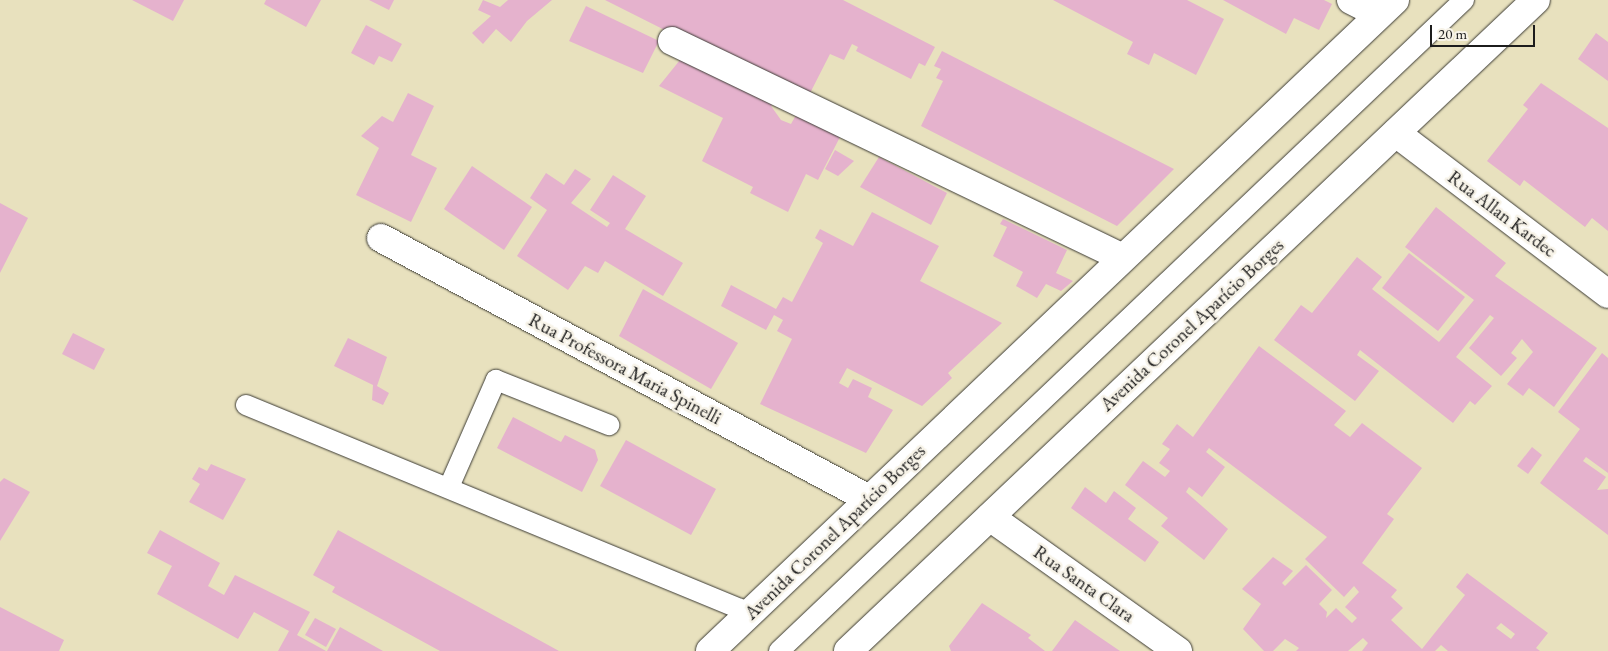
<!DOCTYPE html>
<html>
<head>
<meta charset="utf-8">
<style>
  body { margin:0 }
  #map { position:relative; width:1608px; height:651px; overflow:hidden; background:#e8e1be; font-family:"EB Garamond",serif }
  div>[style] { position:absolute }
  .building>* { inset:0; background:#e5b2cd }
  .roads { filter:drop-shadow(0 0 1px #3b3a34) drop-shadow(0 0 1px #3b3a34) }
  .service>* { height:20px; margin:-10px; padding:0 10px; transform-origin:10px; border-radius:10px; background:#fff }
  .minor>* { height:28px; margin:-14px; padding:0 14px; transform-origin:14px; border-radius:14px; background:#fff }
  .tertiary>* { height:28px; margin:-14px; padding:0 14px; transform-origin:14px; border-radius:14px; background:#fff }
  .primary>* { height:28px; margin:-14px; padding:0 14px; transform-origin:14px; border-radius:14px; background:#fff }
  span { translate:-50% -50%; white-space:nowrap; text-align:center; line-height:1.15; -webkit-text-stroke:5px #f7f3e8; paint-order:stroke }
  .street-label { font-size:19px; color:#1c1c1c }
  .scale { position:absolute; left:1430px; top:25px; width:105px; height:22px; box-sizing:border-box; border:2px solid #1c1c1c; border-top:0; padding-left:6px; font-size:15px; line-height:18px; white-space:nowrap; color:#1c1c1c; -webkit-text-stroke:4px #f7f3e8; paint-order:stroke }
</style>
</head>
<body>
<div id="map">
  <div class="building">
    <i style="clip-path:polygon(132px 0,184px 0,173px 21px)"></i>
    <i style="clip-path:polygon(266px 0,321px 0,306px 27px,264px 4px)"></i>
    <i style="clip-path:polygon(369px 0,394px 0,389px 10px)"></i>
    <i style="clip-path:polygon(483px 0,500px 7px,508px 0,552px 0,527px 21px,511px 42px,496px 29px,483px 44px,472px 33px,491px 16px,478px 10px)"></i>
    <i style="clip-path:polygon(605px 0,843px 0,935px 47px,925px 66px,919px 63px,911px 79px,856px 51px,858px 47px,852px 44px,844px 60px,830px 54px,806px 101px)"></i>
    <i style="clip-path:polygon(1053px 0,1187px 0,1224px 19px,1196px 75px,1154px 53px,1149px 65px,1127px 54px,1133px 42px)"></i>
    <i style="clip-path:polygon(1223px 0,1324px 0,1332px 4px,1319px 30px,1294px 18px,1286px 34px)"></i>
    <i style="clip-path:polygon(586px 6px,659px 41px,643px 73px,569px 41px)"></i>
    <i style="clip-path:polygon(366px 25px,402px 44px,392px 62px,379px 56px,374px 65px,351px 53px)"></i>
    <i style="clip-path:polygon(1596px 33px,1608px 42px,1608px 81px,1578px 59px)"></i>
    <i style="clip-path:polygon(942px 51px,1174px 169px,1117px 226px,921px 126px,943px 81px,936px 78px,941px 69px,934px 66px)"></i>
    <i style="clip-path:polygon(684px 55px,777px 101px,771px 106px,781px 120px,791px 124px,796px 115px,840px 137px,818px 180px,806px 174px,788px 212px,750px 193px,753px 187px,702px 161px,723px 118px,659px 86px)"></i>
    <i style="clip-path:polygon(1541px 83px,1608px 128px,1608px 231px,1592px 218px,1585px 227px,1524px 180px,1520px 186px,1487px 161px,1528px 109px,1523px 105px)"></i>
    <i style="clip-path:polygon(408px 93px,434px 106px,411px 155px,437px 168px,411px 222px,356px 195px,379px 148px,361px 136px,382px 116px,393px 122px)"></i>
    <i style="clip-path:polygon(835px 150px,854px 161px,838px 176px,825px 169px)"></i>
    <i style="clip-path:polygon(879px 157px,947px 193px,931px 225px,860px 187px)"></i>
    <i style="clip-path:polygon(472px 166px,532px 207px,504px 250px,444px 209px)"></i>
    <i style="clip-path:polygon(575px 169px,591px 179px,571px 203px,607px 227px,610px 223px,590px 210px,613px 175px,646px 196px,625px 229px,683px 263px,663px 296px,605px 261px,598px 273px,585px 266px,568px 290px,517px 256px,547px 210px,530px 198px,546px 173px,564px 185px)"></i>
    <i style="clip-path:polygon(0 203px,28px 218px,0 273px)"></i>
    <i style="clip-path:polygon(1436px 207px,1506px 263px,1495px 276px,1597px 348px,1554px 407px,1529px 388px,1523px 396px,1507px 384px,1533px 352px,1522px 339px,1511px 353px,1517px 358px,1501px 376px,1469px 348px,1494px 318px,1490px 315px,1456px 357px,1492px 386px,1475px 405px,1470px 401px,1453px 423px,1360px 350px,1357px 355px,1379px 371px,1355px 401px,1274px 340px,1301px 305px,1312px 313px,1357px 257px,1382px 277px,1372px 289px,1439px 342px,1474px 300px,1405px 247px)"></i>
    <i style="clip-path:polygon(872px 212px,939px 246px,920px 281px,1002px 323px,948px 373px,952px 378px,922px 406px,847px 368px,839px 383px,848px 388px,853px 379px,872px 388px,868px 397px,893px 410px,866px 453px,760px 404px,792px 339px,777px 331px,783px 320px,774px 315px,766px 330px,721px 306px,731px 285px,776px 309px,783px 297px,792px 302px,823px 243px,815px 238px,820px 229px,853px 246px)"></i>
    <i style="clip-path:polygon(1003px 219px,1067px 250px,1056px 273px,1073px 281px,1061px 291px,1046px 284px,1037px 298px,1016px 286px,1023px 272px,993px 256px,1007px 227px,1000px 224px)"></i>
    <i style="clip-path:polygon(1409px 253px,1465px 297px,1438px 331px,1382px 288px)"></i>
    <i style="clip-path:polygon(643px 289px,738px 343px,711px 389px,619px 336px)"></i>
    <i style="clip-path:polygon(73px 333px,105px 349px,94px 370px,62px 354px)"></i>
    <i style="clip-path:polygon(348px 338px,387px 357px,377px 386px,389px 393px,383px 405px,372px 400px,373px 385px,334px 366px)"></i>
    <i style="clip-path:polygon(evenodd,1259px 346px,1346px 411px,1334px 425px,1350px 437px,1362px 423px,1422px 468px,1387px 514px,1394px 519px,1362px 563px,1397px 590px,1391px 597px,1403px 608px,1391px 620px,1422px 649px,1465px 595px,1456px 587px,1467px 573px,1548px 633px,1536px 648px,1540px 651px,1448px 651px,1441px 645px,1435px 651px,1362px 651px,1368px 643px,1363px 638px,1348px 651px,1296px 651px,1299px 648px,1285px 639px,1273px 651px,1264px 651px,1243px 629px,1261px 604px,1242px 589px,1273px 557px,1293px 571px,1282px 583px,1285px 586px,1306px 565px,1332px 590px,1319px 604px,1327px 612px,1326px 618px,1336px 608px,1352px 623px,1357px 618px,1345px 607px,1359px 592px,1354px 586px,1344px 597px,1305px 559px,1327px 537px,1209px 448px,1206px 452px,1225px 467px,1202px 497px,1189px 487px,1186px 492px,1228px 529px,1204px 560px,1161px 526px,1168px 518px,1125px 485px,1143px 461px,1165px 477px,1170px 471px,1159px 463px,1170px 449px,1162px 444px,1177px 424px,1193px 437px,1259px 346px,1501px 623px,1515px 634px,1511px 639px,1496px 628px,1501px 623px)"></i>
    <i style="clip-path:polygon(1602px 353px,1608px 358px,1608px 473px,1586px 457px,1583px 461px,1606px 477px,1597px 490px,1608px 489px,1608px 535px,1540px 483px,1580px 429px,1558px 412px)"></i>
    <i style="clip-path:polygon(513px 417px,561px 442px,565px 435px,595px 450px,598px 460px,582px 492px,497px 448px)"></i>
    <i style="clip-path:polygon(626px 440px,716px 489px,691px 535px,600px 486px)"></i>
    <i style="clip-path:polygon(1532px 447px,1542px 455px,1528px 474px,1517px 466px)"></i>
    <i style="clip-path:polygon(211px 464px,246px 479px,223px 520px,189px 502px,200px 484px,192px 479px,199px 467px,207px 471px)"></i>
    <i style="clip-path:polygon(4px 478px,30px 492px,0 541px,0 482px)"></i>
    <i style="clip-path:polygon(1085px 487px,1106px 503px,1114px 491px,1136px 508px,1128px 519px,1159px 542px,1145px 562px,1071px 508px)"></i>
    <i style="clip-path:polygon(160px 530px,220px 563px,208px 586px,224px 595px,235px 575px,310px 612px,297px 635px,326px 651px,278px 651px,289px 631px,254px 612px,238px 639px,157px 594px,172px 566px,147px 553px)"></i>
    <i style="clip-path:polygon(338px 530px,559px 651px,440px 651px,332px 592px,335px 587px,313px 575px)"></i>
    <i style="clip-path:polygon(982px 603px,1031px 635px,1028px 638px,1045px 651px,951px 651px,949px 646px)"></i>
    <i style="clip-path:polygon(0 607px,64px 640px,59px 651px,0 651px)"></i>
    <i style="clip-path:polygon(315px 618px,336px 629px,326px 647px,305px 635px)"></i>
    <i style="clip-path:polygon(1075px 620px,1095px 634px,1120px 651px,1052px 651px)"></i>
    <i style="clip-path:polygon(340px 627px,383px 651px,327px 651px)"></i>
  </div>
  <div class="roads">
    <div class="service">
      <i style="left:246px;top:405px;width:545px;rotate:22.43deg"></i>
      <i style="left:449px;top:487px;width:117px;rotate:-66.3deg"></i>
      <i style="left:496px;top:380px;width:122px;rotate:21.7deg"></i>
      <i style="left:779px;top:651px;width:945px;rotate:-43.54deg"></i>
    </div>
    <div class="minor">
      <i style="left:1351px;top:0;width:31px;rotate:27deg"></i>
      <i style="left:672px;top:41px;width:500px;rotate:25.69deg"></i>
      <i style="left:1396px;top:133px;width:266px;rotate:37.2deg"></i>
      <i style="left:381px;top:238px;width:553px;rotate:28.14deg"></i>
    </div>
    <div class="tertiary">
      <i style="left:990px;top:517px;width:231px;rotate:35.5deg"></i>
    </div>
    <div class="primary">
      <i style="left:710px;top:651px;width:945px;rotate:-43.54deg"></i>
      <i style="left:848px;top:651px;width:947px;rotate:-43.42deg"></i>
    </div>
  </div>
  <div class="street-label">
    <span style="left:1502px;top:214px;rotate:37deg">Rua Allan Kardec</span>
    <span style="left:1192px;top:325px;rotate:-43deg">Avenida Coronel Aparício Borges</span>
    <span style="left:625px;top:369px;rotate:28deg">Rua Professora Maria Spinelli</span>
    <span style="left:835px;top:532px;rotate:-44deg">Avenida Coronel Aparício Borges</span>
    <span style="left:1084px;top:584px;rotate:35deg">Rua Santa Clara</span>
  </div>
  <div class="scale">20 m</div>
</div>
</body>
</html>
